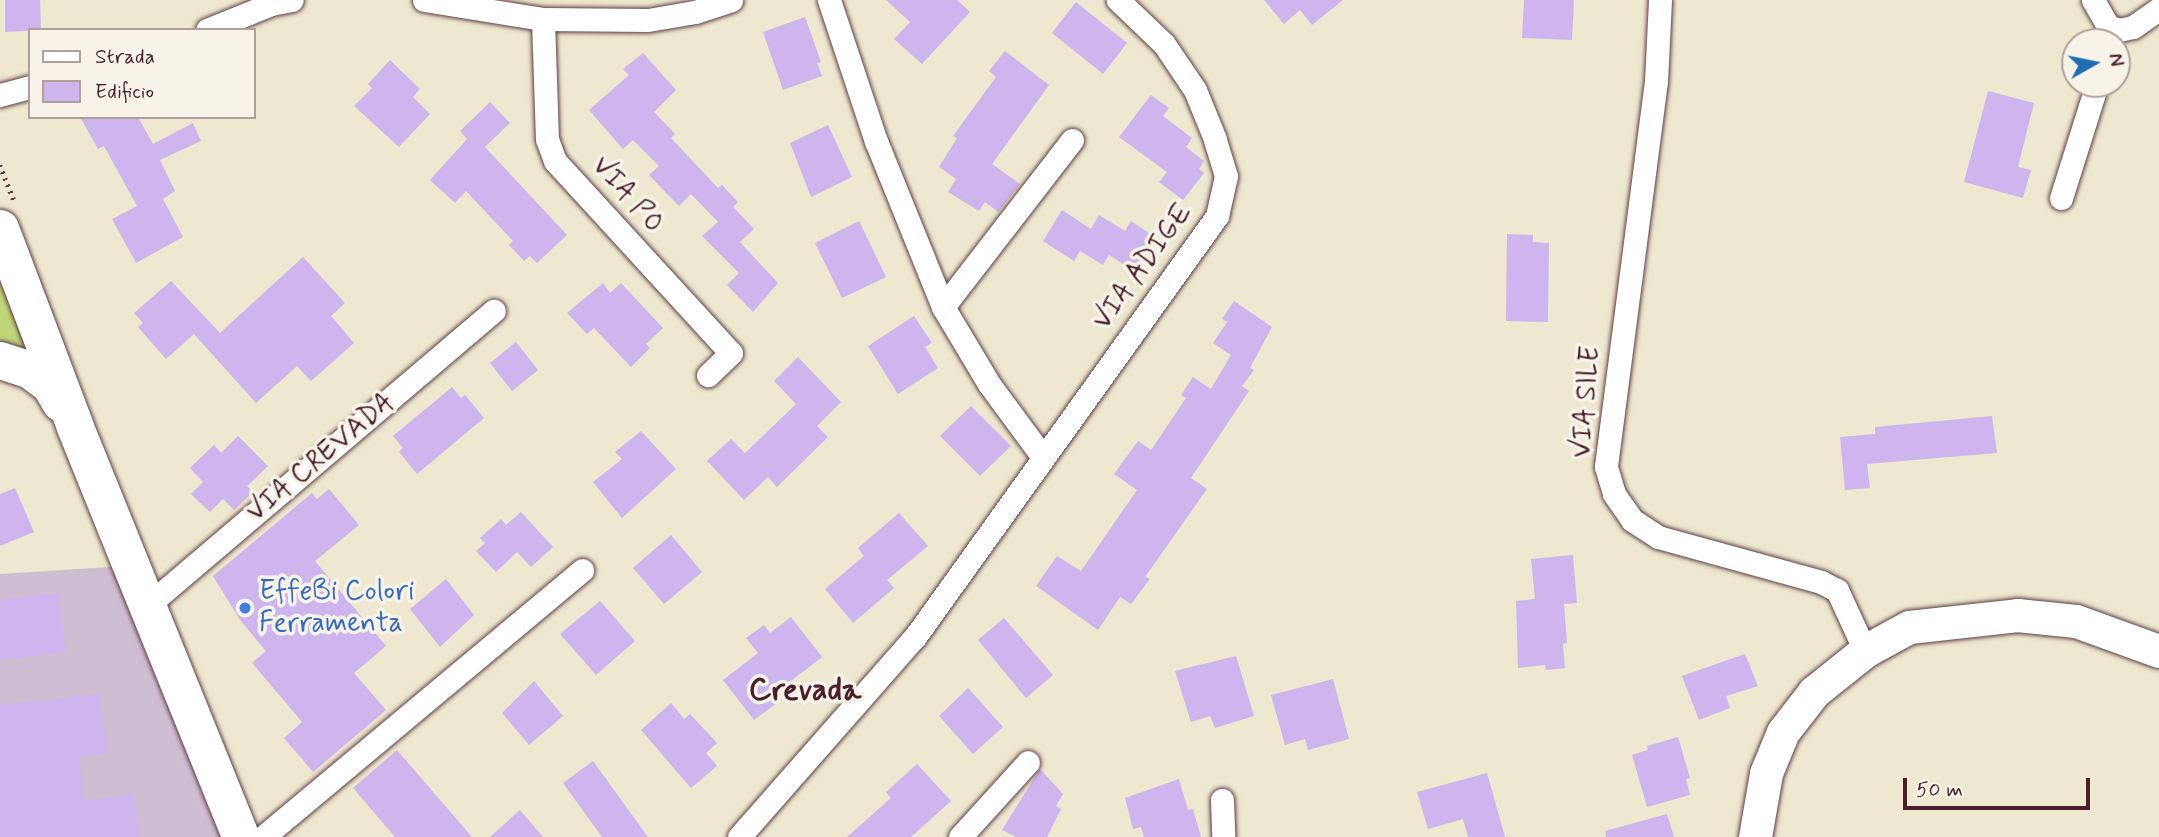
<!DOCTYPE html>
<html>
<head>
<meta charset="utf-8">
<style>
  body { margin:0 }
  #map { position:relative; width:2159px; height:837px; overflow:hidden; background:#ede8cf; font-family:Mynerve,sans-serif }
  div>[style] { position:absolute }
  .industrial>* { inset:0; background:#cebed1 }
  .green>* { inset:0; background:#c1d679 }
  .building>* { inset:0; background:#cdb5ed }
  .path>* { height:4.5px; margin-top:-2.25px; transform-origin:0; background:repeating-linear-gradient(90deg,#623d44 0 2px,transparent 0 7px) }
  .roads { filter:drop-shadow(0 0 2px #623d44) drop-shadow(0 0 2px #623d44) }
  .street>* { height:23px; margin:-11.5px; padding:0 11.5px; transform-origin:11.5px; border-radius:11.5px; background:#fff }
  .secondary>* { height:33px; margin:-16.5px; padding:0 16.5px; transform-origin:16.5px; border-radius:16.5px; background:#fff }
  .primary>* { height:37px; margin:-18.5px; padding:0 18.5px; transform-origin:18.5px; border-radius:18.5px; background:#fff }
  .dots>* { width:19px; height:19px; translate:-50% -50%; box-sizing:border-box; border:4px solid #f7f3e8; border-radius:50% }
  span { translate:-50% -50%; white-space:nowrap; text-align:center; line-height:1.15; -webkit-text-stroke:7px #f7f3e8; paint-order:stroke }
  .street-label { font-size:28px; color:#4a1f2b }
  .shop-label { font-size:28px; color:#366cbe }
  .left { translate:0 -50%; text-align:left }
  .quarter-label { font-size:32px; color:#4a1f2b; font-weight:700 }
  .legend { position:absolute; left:28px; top:28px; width:228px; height:91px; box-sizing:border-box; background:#f7f3e8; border:2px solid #b29e9c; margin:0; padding:9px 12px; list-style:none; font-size:21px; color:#4a1f2b }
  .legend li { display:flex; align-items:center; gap:14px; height:35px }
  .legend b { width:35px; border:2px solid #b29e9c }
  .north { position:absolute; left:2061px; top:28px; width:70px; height:70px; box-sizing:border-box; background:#f7f3e8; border:2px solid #b29e9c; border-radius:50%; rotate:81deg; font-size:19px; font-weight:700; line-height:28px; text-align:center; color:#4a1f2b }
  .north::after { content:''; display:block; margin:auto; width:24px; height:32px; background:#1f6fb2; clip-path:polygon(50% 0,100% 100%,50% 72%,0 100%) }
  .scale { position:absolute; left:1903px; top:778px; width:187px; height:32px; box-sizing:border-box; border:4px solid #4a1f2b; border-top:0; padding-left:9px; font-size:21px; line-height:24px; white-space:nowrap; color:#4a1f2b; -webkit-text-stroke:5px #f7f3e8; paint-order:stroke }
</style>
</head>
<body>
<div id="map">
  <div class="industrial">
    <i style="clip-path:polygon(125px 566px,232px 837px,0 837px,0 574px)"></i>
  </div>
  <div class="green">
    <i style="clip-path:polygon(0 274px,31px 350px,0 344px)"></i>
  </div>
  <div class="building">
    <i style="clip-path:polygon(5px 0,40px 0,41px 30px,5px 32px)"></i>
    <i style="clip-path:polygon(886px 0,957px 0,970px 12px,922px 64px,894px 39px,910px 22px)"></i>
    <i style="clip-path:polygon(1264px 0,1343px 0,1312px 25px,1300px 10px,1284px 24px)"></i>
    <i style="clip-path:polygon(1524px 0,1574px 0,1572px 40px,1522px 38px)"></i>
    <i style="clip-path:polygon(1076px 2px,1127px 43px,1103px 74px,1052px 33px)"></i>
    <i style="clip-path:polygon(805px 17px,821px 62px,817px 63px,822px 76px,783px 90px,763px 32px)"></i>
    <i style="clip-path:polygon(1005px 51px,1049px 85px,992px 164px,1020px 184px,998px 212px,985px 202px,979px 211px,948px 192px,956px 179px,939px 167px,957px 138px,953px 136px,996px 77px,989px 71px)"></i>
    <i style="clip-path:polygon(643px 53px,676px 90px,654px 112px,675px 134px,671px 138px,718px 188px,722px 185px,738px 202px,733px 207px,754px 229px,740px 242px,778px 283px,753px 312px,727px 285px,739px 273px,702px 236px,718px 222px,691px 194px,679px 206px,649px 175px,659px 166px,633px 140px,623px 149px,589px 110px,629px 75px,623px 69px)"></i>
    <i style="clip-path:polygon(390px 60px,420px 89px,413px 97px,430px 114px,399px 147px,354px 106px,372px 88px,368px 84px)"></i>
    <i style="clip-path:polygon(1988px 91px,2034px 103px,2018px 167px,2031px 170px,2023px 198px,1964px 182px)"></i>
    <i style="clip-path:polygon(1151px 95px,1169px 108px,1163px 116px,1192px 138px,1186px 147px,1204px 161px,1199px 169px,1204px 173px,1183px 200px,1159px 182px,1167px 172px,1119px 137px)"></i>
    <i style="clip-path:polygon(490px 102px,510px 123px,485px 147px,567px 235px,537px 263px,530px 256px,524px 261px,509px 245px,513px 241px,466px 191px,455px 203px,430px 180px,467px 139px,460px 131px)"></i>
    <i style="clip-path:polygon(80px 117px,138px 117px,153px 144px,193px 123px,201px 141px,160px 160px,175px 191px,163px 199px,183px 237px,136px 263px,112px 219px,137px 206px,104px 146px,98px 149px)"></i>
    <i style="clip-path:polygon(828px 125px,852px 177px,811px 197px,790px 143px)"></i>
    <i style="clip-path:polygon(1062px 210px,1091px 229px,1099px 215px,1125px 231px,1131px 221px,1155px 237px,1134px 271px,1109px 255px,1103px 265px,1080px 251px,1074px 261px,1043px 241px)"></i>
    <i style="clip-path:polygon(859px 221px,886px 277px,842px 298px,815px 243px)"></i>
    <i style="clip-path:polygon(1507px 234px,1533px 235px,1533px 242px,1549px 243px,1548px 322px,1506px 321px)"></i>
    <i style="clip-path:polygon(303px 257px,345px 303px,331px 316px,354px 343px,311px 381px,297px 366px,256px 403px,194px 334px,166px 359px,138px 327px,143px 323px,134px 313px,171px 281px,220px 333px)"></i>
    <i style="clip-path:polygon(603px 283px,610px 293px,621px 283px,663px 328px,646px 344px,650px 348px,631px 367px,594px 328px,587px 334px,567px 313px)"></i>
    <i style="clip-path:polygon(1234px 301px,1272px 327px,1250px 368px,1254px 370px,1242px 386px,1249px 391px,1191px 478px,1207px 489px,1145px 577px,1150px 579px,1131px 604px,1120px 597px,1098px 630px,1036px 586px,1057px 556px,1081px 571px,1137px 490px,1114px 474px,1138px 441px,1151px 450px,1186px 398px,1181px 395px,1193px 377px,1211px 389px,1231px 355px,1213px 343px,1227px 322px,1222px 319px)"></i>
    <i style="clip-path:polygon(914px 316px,932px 343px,925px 347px,938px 368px,898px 394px,868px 346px)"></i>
    <i style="clip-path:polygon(516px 342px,538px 370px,512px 391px,490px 363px)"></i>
    <i style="clip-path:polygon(798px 357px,841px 402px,817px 426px,828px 437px,777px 487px,768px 477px,744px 500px,707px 461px,731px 439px,745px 453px,796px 404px,774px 381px)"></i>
    <i style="clip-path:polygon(452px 387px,461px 398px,465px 395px,484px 418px,417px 474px,399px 452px,403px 448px,393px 436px)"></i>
    <i style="clip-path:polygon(971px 406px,1011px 446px,980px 476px,940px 436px)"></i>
    <i style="clip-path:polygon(1992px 416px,1997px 453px,1867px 464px,1870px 488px,1845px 490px,1840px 437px,1875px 434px,1875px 427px)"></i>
    <i style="clip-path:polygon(641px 431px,676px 469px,622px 518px,593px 482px,622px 459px,615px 452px)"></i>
    <i style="clip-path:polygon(238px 436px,268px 466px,247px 486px,253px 492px,234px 510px,223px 499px,210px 512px,191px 494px,203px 482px,190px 468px,214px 445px,221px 453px)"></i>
    <i style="clip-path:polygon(15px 488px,34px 532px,0 546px,0 494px)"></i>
    <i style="clip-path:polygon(329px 489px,359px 525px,315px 561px,386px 646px,354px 673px,386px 710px,313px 772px,284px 738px,302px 722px,252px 663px,266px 651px,240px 620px,213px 576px,312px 493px,317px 499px)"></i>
    <i style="clip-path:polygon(521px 512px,553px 547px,531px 567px,517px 552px,496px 572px,476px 551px,485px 543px,480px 538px,501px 519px,506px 525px)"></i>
    <i style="clip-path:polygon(899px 513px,928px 546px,887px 580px,894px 588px,853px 623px,825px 589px,864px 556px,858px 548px)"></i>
    <i style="clip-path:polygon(671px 535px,702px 572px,664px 604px,633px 568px)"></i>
    <i style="clip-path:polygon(1573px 555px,1577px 603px,1564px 604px,1567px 643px,1563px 644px,1565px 668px,1546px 670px,1545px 665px,1518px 668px,1516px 601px,1535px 599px,1531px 559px)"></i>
    <i style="clip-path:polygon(446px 579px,474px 615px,440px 647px,410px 609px)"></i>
    <i style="clip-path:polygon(58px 593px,66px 652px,0 660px,0 600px)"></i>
    <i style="clip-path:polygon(600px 601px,635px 641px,596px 675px,560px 634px)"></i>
    <i style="clip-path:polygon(791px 617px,822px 657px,787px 684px,793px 691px,754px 720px,723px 680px,758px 653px,746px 638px,764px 625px,770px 633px)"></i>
    <i style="clip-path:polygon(1004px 618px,1053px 675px,1026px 698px,978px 640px)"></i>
    <i style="clip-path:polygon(1745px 654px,1758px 686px,1726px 696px,1730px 708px,1699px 720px,1682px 676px)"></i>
    <i style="clip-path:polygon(1236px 656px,1254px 716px,1215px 728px,1210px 716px,1191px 722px,1175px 671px)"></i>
    <i style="clip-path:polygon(1333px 679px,1349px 739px,1308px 750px,1305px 739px,1285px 745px,1271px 695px)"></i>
    <i style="clip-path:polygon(534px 681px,563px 716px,529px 745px,502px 713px)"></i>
    <i style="clip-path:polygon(968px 688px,1003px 727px,973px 754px,939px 716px)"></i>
    <i style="clip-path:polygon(100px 694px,108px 753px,79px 757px,85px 801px,134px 794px,139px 837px,0 837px,0 705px)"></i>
    <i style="clip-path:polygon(671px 703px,684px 719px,690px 714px,717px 743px,706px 753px,717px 766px,691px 788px,641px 730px)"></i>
    <i style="clip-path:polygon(1678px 737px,1690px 778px,1686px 779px,1690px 795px,1647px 807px,1632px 755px,1648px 750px,1647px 746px)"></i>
    <i style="clip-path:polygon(397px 750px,472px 837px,395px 837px,353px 788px)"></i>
    <i style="clip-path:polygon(593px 761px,648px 837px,602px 837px,563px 783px)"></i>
    <i style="clip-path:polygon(917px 764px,951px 801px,911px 837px,847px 837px,891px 798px,886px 792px)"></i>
    <i style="clip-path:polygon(1040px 769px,1063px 794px,1056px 806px,1061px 809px,1047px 837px,1016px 837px,1002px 830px)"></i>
    <i style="clip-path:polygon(1487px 773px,1505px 837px,1468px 837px,1463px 819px,1428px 829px,1417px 792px)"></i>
    <i style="clip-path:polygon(1179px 779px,1188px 810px,1193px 809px,1201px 837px,1144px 837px,1141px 827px,1133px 829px,1125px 798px)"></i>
    <i style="clip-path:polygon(520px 810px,543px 837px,490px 837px)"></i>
    <i style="clip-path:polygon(1667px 814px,1674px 837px,1606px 837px,1605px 831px)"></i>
  </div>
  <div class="path">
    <i style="left:0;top:165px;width:41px;rotate:68.5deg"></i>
  </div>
  <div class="roads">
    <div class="street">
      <i style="left:424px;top:0;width:121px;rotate:9.1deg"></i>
      <i style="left:543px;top:19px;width:105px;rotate:0.5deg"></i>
      <i style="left:648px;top:20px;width:48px;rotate:-9.7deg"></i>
      <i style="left:695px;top:12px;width:38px;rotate:-18deg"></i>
      <i style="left:829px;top:0;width:149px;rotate:71.6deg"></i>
      <i style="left:876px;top:141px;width:179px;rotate:68deg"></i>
      <i style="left:943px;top:307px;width:90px;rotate:59.1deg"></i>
      <i style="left:989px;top:384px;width:89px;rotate:53.6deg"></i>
      <i style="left:1660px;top:0;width:81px;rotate:92.8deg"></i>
      <i style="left:1656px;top:81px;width:389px;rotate:97.4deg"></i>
      <i style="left:1606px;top:467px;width:28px;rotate:73deg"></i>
      <i style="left:1614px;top:494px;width:32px;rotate:55deg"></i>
      <i style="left:1632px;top:520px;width:31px;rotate:33deg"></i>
      <i style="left:1658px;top:537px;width:169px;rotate:15.4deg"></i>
      <i style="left:1821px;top:582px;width:18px;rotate:27deg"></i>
      <i style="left:1837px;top:590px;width:67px;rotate:65.3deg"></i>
      <i style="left:2093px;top:0;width:30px;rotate:60deg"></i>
      <i style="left:2108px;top:26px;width:12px;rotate:20deg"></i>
      <i style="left:2119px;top:30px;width:14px;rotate:-12deg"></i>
      <i style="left:2133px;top:27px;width:32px;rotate:-35deg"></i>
      <i style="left:543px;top:19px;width:120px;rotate:88.1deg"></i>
      <i style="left:547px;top:139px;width:23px;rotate:70deg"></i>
      <i style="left:555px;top:161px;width:260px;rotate:47.5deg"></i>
      <i style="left:731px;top:353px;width:32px;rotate:136deg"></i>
      <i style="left:207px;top:30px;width:69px;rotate:-22.1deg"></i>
      <i style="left:271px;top:4px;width:21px;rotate:-11deg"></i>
      <i style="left:0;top:95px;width:31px;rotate:-15deg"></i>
      <i style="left:2061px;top:198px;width:120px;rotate:-72.5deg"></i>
      <i style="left:943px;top:307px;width:211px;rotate:-52.3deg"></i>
      <i style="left:148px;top:605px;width:454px;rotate:-40.4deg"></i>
      <i style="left:1222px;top:800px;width:37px;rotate:88deg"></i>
      <i style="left:263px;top:837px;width:416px;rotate:-39.9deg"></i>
      <i style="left:739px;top:837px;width:266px;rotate:-48.7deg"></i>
      <i style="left:915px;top:637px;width:518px;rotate:-54.35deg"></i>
      <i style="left:1217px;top:216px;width:41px;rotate:-77.3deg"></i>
      <i style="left:1226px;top:176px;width:39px;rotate:-107deg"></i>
      <i style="left:1215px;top:139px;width:53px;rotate:-112.2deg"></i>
      <i style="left:1195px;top:90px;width:55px;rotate:-124deg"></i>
      <i style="left:1164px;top:44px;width:64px;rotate:-136.3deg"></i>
      <i style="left:960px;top:837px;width:101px;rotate:-47.8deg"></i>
    </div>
    <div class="secondary">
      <i style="left:1755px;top:837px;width:65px;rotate:-80.2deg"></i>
      <i style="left:1766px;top:773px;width:44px;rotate:-67.5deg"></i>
      <i style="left:1783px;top:732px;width:51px;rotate:-52.2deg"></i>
      <i style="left:1814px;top:692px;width:65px;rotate:-38.8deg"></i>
      <i style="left:1865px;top:651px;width:50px;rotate:-28.6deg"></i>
      <i style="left:1909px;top:627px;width:109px;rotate:-6.3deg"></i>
      <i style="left:2017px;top:615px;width:59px;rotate:5.8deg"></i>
      <i style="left:2076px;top:621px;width:88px;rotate:19.9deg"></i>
    </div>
    <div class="primary">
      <i style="left:0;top:228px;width:213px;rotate:69.3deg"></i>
      <i style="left:75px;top:427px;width:442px;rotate:68deg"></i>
      <i style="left:0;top:360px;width:32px;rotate:18deg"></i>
      <i style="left:30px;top:370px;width:25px;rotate:37deg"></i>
      <i style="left:50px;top:385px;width:20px;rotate:60deg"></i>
    </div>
  </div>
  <div class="dots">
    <i style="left:245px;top:608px;background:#3f7fe0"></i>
  </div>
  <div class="street-label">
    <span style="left:627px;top:195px;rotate:48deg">VIA PO</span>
    <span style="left:1143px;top:267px;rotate:-54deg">VIA ADIGE</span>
    <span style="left:1587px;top:402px;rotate:-85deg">VIA SILE</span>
    <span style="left:321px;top:458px;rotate:-40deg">VIA CREVADA</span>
  </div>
  <div class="shop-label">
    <span class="left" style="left:259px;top:608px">EffeBi Colori<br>Ferramenta</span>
  </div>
  <div class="quarter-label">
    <span style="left:805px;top:690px">Crevada</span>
  </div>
  <ul class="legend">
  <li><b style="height:9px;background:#fff"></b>Strada</li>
  <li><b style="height:19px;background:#cdb5ed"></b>Edificio</li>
  </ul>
  <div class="north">N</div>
  <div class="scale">50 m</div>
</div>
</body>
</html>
